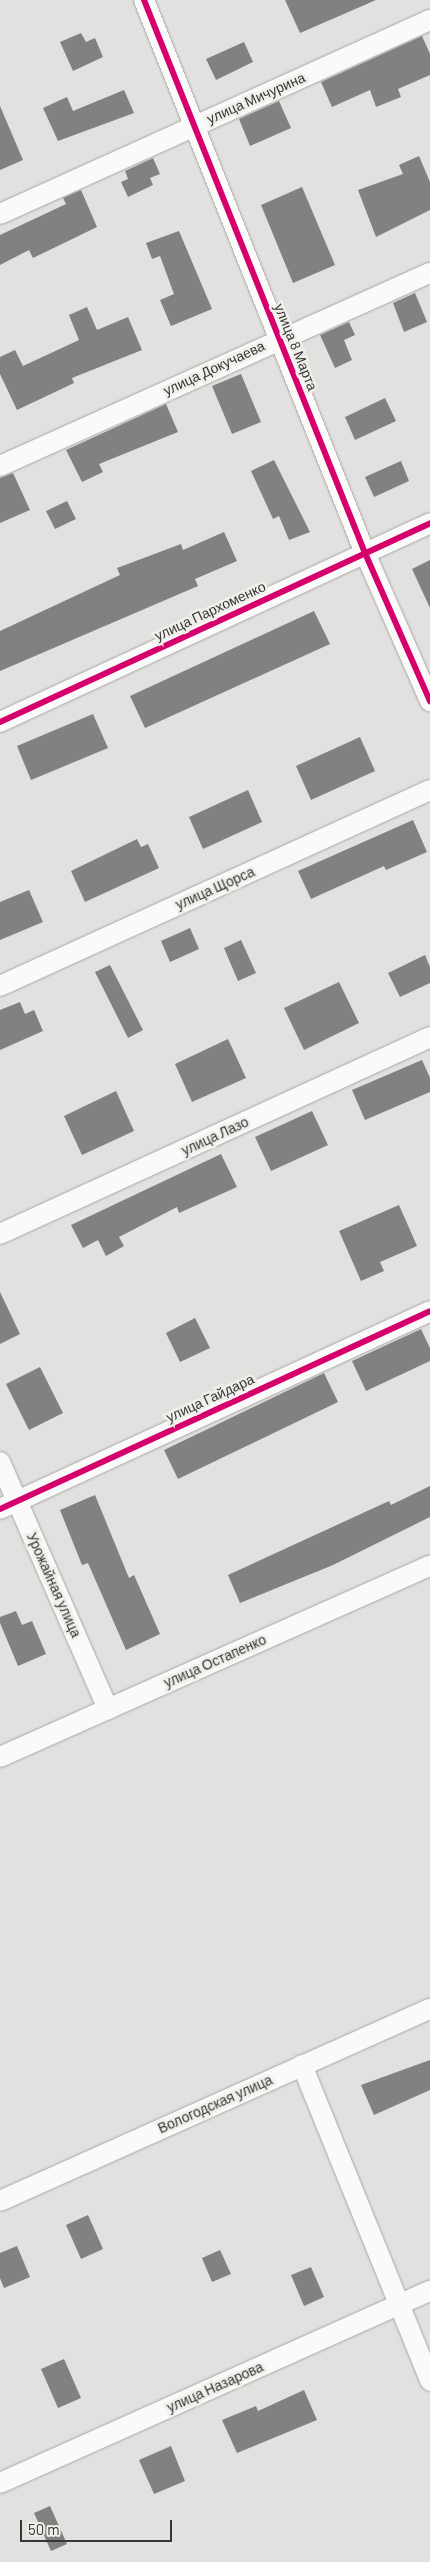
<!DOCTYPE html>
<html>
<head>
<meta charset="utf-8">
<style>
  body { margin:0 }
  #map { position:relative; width:430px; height:2562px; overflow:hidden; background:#e2e1df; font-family:Barlow,sans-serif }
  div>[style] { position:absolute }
  .building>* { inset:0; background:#82817f }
  .roads { filter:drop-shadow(0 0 1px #a7a6a4) drop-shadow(0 0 1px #a7a6a4) }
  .street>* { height:20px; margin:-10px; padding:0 10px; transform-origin:10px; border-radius:10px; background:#fbfafa }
  .cycleway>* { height:6px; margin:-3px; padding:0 3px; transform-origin:3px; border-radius:3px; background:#d6006c }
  span { translate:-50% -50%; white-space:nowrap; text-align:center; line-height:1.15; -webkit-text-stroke:5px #f0efeb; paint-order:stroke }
  .street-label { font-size:14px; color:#373635 }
  .scale { position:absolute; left:20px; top:2520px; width:152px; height:22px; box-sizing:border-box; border:2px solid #373635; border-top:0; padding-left:6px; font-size:15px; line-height:18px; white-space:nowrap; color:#373635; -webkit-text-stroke:4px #f0efeb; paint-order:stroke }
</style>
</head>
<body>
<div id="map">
  <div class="building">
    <i style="clip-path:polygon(285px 0,376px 0,300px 33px)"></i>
    <i style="clip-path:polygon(81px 33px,86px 42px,95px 38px,103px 57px,73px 71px,60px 42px)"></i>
    <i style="clip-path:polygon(422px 36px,430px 54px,430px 75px,398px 89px,401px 97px,376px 107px,370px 90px,332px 107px,321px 82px)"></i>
    <i style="clip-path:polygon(244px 42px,253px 62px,216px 80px,206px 59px)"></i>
    <i style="clip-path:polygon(124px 90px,134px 113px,58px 141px,43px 108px,67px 97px,73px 111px)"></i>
    <i style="clip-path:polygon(279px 101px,291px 128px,250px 146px,239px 119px)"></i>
    <i style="clip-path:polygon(0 106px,23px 160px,0 170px)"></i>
    <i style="clip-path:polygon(419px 156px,430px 182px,430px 210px,376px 237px,358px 190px,403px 174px,399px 165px)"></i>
    <i style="clip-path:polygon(153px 158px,160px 174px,150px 178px,153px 185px,128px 197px,121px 182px,128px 179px,125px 171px)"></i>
    <i style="clip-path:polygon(302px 187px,335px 265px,293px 283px,261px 205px)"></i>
    <i style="clip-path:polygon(81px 190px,97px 227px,33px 258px,29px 250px,0 265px,0 235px,66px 204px,63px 198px)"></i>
    <i style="clip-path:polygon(179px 231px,212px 309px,171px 326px,160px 300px,174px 294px,160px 256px,152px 259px,146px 243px)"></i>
    <i style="clip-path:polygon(415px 293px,427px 322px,404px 332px,393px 303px)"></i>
    <i style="clip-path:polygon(87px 307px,97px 330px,128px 317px,142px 350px,72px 378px,74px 383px,17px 410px,0 374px,0 357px,15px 350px,23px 366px,79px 340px,69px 315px)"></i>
    <i style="clip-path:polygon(349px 322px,355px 335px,344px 340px,352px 360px,335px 368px,320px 335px)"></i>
    <i style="clip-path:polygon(241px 374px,261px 422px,232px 434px,212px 386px)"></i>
    <i style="clip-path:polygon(385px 398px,396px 421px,355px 440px,345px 417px)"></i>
    <i style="clip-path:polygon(166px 404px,178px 432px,99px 464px,103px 472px,82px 482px,66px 450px)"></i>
    <i style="clip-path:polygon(274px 460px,310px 532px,289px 540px,279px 516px,273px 519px,251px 471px)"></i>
    <i style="clip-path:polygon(401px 461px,409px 481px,374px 497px,365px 477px)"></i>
    <i style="clip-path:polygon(13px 473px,30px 510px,0 523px,0 478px)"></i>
    <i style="clip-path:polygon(67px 501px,76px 519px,55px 529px,46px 511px)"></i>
    <i style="clip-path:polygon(224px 532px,237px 561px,195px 579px,198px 586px,0 671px,0 631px,120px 575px,117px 568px,181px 544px,183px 550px)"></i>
    <i style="clip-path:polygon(430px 560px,430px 608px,412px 569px)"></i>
    <i style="clip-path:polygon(314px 611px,330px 644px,145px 728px,130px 696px)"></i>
    <i style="clip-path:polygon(93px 714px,108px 748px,31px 780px,17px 746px)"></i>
    <i style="clip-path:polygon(360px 737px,375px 771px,311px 800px,296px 766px)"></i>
    <i style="clip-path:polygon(248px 790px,262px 822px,203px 849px,189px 817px)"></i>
    <i style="clip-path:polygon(413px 820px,427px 852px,386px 870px,384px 866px,311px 899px,298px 871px)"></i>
    <i style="clip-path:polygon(137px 839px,141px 847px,148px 844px,159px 868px,85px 902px,71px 871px)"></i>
    <i style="clip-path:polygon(29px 890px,43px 922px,0 940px,0 902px)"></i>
    <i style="clip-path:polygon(190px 928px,199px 949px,170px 962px,161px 941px)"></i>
    <i style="clip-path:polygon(241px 940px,256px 973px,238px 981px,224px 948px)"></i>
    <i style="clip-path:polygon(425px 955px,430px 967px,430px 983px,400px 997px,388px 973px)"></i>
    <i style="clip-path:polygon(110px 965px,143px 1030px,128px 1038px,95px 972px)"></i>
    <i style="clip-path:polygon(339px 982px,359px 1023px,304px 1050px,284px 1008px)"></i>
    <i style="clip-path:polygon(20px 1002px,25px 1014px,34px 1010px,43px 1031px,0 1050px,0 1010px)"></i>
    <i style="clip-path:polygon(228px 1039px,246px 1078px,192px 1102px,175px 1064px)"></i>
    <i style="clip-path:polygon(422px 1060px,430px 1078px,430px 1092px,365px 1120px,352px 1090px)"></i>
    <i style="clip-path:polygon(116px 1091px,134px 1131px,82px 1155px,64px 1116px)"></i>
    <i style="clip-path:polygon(312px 1111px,328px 1145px,271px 1171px,255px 1137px)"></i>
    <i style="clip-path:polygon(221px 1154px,237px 1187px,179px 1213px,177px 1207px,119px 1237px,124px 1246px,106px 1256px,98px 1240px,83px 1248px,71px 1225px)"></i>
    <i style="clip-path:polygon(399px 1205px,417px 1246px,380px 1262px,384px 1271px,361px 1281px,339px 1231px)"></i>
    <i style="clip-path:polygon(0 1292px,20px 1334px,0 1344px)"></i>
    <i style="clip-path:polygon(195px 1318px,210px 1348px,180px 1362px,166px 1333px)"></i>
    <i style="clip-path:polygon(421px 1329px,430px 1348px,430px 1361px,366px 1391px,352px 1361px)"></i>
    <i style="clip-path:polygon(40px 1367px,63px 1413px,29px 1430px,6px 1384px)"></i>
    <i style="clip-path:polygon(324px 1373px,338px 1402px,178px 1479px,164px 1450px)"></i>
    <i style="clip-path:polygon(430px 1486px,430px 1517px,333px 1565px,240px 1603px,228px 1575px,389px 1501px,391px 1505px)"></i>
    <i style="clip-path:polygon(95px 1495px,129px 1578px,134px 1575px,160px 1634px,126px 1650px,88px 1563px,82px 1565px,60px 1510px)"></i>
    <i style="clip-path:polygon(16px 1611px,22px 1625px,32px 1621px,46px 1654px,18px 1666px,0 1623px,0 1617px)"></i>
    <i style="clip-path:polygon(430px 2060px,430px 2090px,374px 2115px,361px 2085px)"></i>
    <i style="clip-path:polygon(88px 2215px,103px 2249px,81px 2259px,66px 2225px)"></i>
    <i style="clip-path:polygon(17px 2246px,30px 2277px,4px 2288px,0 2278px,0 2253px)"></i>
    <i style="clip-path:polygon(220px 2250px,231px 2274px,212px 2282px,202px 2258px)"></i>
    <i style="clip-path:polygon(311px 2267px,324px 2297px,304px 2306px,291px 2275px)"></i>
    <i style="clip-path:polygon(64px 2359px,81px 2398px,58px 2408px,41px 2369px)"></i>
    <i style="clip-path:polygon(304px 2390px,317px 2420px,237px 2453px,222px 2420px,256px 2406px,258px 2411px)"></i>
    <i style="clip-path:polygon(171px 2446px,185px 2481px,154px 2494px,139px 2460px)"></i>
    <i style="clip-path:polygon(50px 2506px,67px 2544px,51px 2551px,34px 2513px)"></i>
  </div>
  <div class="roads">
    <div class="street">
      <i style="left:144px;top:0;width:596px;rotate:68.22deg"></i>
      <i style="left:365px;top:553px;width:162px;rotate:66.3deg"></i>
      <i style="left:0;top:214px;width:472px;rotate:-24.3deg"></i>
      <i style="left:0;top:466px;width:471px;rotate:-24.2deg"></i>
      <i style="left:0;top:722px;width:474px;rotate:-24.8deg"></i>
      <i style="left:0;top:986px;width:473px;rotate:-24.5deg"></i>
      <i style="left:0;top:1234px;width:473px;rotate:-24.6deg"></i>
      <i style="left:0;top:1462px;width:270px;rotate:66.4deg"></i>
      <i style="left:0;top:1509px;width:473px;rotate:-24.7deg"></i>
      <i style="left:0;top:1757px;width:471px;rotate:-24deg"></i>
      <i style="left:302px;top:2065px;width:341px;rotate:67.9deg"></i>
      <i style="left:0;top:2201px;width:471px;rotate:-24.1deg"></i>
      <i style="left:0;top:2483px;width:471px;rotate:-24.1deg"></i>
    </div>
  </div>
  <div class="cycleway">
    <i style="left:144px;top:0;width:596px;rotate:68.22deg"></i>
    <i style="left:365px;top:553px;width:162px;rotate:66.3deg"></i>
    <i style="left:0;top:722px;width:474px;rotate:-24.8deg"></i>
    <i style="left:0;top:1509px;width:473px;rotate:-24.7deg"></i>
  </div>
  <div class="street-label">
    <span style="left:256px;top:98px;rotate:-24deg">улица Мичурина</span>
    <span style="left:296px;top:347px;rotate:68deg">улица 8 Марта</span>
    <span style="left:214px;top:368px;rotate:-25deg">улица Докучаева</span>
    <span style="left:210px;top:611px;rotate:-25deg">улица Пархоменко</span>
    <span style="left:215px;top:888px;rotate:-24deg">улица Щорса</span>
    <span style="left:215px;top:1136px;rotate:-25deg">улица Лазо</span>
    <span style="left:210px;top:1398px;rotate:-25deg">улица Гайдара</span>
    <span style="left:54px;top:1585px;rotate:66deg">Урожайная улица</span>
    <span style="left:215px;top:1661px;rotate:-24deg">улица Остапенко</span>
    <span style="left:215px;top:2104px;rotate:-24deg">Вологодская улица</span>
    <span style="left:215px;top:2387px;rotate:-24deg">улица Назарова</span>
  </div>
  <div class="scale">50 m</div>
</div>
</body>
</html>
